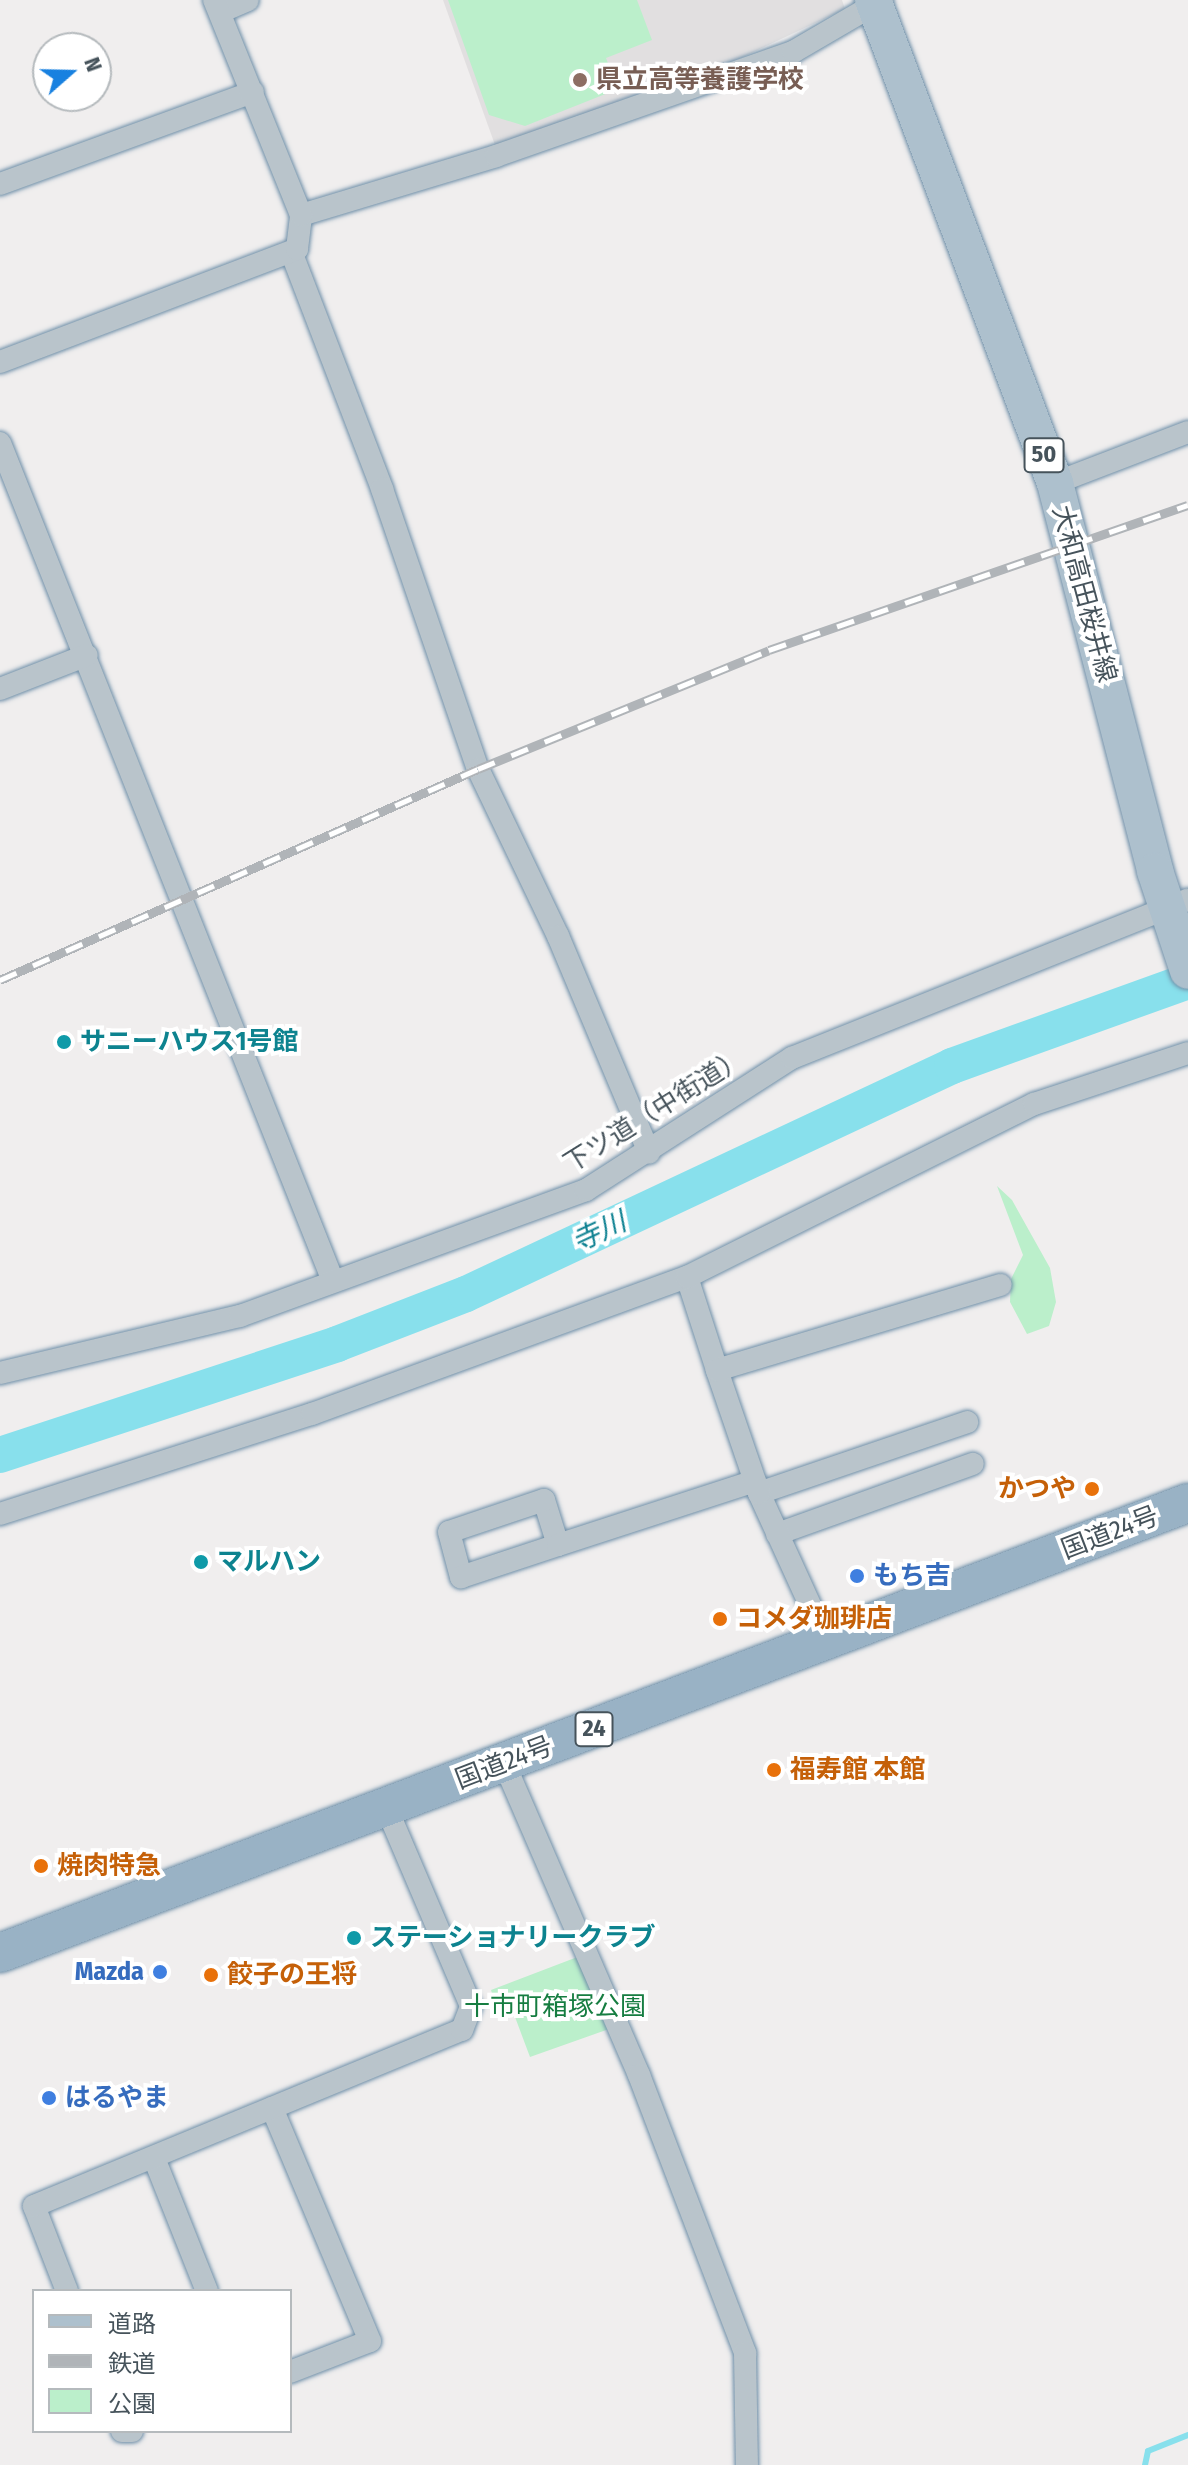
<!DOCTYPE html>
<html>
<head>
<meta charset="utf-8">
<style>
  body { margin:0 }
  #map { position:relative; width:1188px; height:2465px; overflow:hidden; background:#f0eeee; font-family:"Fira Sans Condensed","Noto Sans JP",sans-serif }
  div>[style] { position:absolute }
  .education>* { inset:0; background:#e1dfe0 }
  .green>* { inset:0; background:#bbefcb }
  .stream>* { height:6px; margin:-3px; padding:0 3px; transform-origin:3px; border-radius:3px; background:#88e0ec }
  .river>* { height:36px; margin:-18px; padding:0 18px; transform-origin:18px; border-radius:18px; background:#88e0ec }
  .roads { filter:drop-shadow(0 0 2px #7090a9) drop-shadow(0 0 2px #7090a9) }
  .minor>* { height:22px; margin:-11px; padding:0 11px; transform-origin:11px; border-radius:11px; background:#b9c4cb }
  .primary>* { height:36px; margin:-18px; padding:0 18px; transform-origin:18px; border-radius:18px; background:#adc0cd }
  .trunk>* { height:38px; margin:-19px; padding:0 19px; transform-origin:19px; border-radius:19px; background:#99b2c5 }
  .rail>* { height:9px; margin-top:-4.5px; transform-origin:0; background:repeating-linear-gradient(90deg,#fff 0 18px,#b0b4b8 0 36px); box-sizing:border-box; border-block:2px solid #b0b4b8 }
  .dots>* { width:22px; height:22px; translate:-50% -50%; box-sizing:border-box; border:4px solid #fff; border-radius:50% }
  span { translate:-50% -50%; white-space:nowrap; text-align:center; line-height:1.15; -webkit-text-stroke:8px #fff; paint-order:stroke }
  .shield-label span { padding:2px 6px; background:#fff; border:2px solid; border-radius:6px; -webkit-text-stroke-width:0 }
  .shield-label { font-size:24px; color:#46535b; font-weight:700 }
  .education-label { font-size:26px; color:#785e54; font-weight:700 }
  .left { translate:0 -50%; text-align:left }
  .street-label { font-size:26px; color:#46535b }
  .culture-label { font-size:26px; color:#0d838f; font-weight:700 }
  .food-label { font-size:26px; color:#c56008; font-weight:700 }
  .right { translate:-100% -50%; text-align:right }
  .shop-label { font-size:26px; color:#366cbe; font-weight:700 }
  .park-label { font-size:26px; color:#167d41 }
  .water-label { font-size:28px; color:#0d8191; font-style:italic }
  .legend { position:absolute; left:32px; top:2289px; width:260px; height:144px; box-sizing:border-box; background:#fff; border:2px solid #b5babd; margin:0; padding:10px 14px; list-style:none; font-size:24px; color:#46535b }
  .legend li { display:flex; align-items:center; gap:16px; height:40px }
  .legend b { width:40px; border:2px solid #b5babd }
  .north { position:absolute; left:32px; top:32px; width:80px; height:80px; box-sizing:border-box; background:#fff; border:2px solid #b5babd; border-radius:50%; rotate:70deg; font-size:22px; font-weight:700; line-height:32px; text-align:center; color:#46535b }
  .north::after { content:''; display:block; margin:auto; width:28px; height:36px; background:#1881e0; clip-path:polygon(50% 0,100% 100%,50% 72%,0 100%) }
</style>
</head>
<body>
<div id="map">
  <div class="education">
    <i style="clip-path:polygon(443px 0,842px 0,845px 9px,726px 65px,495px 145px)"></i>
  </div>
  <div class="green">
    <i style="clip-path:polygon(448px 0,637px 0,652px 40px,606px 58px,618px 89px,525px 126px,489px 115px)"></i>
    <i style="clip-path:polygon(997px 1186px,1012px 1200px,1050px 1268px,1056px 1302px,1049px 1326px,1027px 1334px,1010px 1302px,1011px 1279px,1023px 1255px)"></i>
    <i style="clip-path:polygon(580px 1956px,609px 2029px,530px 2057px,515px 2017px,498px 2013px,491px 1990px)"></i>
  </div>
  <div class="stream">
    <i style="left:1145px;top:2465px;width:14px;rotate:-78deg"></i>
    <i style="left:1148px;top:2451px;width:43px;rotate:-21.8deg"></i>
  </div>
  <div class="river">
    <i style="left:0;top:1455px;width:355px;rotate:-18.2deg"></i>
    <i style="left:337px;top:1344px;width:138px;rotate:-21.2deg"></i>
    <i style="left:466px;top:1294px;width:537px;rotate:-25.13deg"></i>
    <i style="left:952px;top:1066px;width:251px;rotate:-19.8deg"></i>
  </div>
  <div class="roads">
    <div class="minor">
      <i style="left:220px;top:12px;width:30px;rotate:-23deg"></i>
      <i style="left:0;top:184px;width:269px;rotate:-20deg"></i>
      <i style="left:301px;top:215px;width:204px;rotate:-16.8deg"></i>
      <i style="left:496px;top:156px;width:315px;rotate:-19.3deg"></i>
      <i style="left:793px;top:52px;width:103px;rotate:-30.3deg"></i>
      <i style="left:292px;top:254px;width:252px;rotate:69deg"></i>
      <i style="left:382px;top:489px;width:296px;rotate:71.1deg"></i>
      <i style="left:478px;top:769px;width:185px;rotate:64.4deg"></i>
      <i style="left:558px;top:936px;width:235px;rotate:67.2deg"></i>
      <i style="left:0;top:362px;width:318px;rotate:-20.8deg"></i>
      <i style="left:297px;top:249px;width:34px;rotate:-83deg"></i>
      <i style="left:301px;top:215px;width:232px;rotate:-112deg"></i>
      <i style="left:0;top:443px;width:902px;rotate:68.33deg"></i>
      <i style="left:1055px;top:483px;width:142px;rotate:-21deg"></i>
      <i style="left:0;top:689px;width:93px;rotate:-21.3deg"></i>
      <i style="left:687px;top:1277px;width:98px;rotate:72.1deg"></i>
      <i style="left:0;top:1373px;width:247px;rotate:-13.4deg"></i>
      <i style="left:240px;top:1316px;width:368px;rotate:-20deg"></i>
      <i style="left:586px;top:1190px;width:245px;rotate:-32.7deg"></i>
      <i style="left:792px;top:1058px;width:426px;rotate:-21.8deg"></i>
      <i style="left:759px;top:1493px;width:220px;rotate:-18.8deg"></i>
      <i style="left:0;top:1514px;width:328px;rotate:-17.8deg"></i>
      <i style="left:312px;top:1414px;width:399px;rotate:-20.1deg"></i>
      <i style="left:687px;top:1277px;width:388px;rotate:-26.5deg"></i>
      <i style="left:1034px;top:1104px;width:162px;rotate:-18.3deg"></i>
      <i style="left:777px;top:1534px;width:208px;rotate:-19.7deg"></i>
      <i style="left:558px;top:1545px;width:47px;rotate:-107.3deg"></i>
      <i style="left:544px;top:1500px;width:100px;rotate:161.4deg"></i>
      <i style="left:449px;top:1532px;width:47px;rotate:75.1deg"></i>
      <i style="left:461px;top:1577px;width:102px;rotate:-18.3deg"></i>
      <i style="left:558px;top:1545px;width:207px;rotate:-18deg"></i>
      <i style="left:826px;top:1640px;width:162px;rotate:-114.5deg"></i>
      <i style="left:759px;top:1493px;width:130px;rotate:-108.9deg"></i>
      <i style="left:717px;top:1370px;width:296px;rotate:-16.7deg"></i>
      <i style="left:504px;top:1763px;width:340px;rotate:66.6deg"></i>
      <i style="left:639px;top:2075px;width:298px;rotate:69.1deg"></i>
      <i style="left:745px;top:2353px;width:112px;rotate:89deg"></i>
      <i style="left:272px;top:2108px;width:253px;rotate:67.2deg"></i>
      <i style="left:370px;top:2341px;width:86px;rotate:158.8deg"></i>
      <i style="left:154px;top:2158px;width:143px;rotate:68.3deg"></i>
      <i style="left:67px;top:2291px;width:91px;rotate:-111.2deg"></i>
      <i style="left:34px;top:2206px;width:463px;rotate:-22.4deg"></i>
      <i style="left:462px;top:2030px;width:26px;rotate:-69deg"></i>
      <i style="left:471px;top:2006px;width:216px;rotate:-113.1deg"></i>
      <i style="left:122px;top:2431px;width:10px"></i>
    </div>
    <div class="primary">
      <i style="left:873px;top:0;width:516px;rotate:69.35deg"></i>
      <i style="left:1055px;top:483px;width:401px;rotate:75.5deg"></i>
      <i style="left:1155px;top:871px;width:105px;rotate:71.7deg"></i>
    </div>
    <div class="trunk">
      <i style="left:0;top:1953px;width:1270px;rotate:-20.75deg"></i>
    </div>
  </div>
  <div class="rail">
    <i style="left:0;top:980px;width:522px;rotate:-23.82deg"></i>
    <i style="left:478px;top:769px;width:314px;rotate:-22.2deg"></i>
    <i style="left:769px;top:650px;width:443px;rotate:-19.1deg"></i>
  </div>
  <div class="dots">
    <i style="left:580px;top:80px;background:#8d6e63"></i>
    <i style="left:64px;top:1042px;background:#0f9aa8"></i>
    <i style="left:1092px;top:1489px;background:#e8710a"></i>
    <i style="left:201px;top:1562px;background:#0f9aa8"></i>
    <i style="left:857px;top:1576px;background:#3f7fe0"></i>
    <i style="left:720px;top:1619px;background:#e8710a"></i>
    <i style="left:774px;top:1770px;background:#e8710a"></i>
    <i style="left:41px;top:1866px;background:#e8710a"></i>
    <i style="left:354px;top:1938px;background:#0f9aa8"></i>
    <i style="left:160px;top:1972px;background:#3f7fe0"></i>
    <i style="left:211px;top:1975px;background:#e8710a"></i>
    <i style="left:49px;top:2098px;background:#3f7fe0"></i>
  </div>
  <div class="shield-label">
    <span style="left:1044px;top:455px">50</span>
    <span style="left:594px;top:1729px">24</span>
  </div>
  <div class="education-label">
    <span class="left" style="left:596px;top:80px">県立高等養護学校</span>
  </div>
  <div class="street-label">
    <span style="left:1084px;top:594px;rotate:75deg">大和高田桜井線</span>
    <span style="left:655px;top:1111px;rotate:-32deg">下ツ道（中街道）</span>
    <span style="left:1110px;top:1533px;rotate:-21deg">国道24号</span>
    <span style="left:504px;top:1763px;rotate:-21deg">国道24号</span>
  </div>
  <div class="culture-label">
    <span class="left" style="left:80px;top:1042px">サニーハウス1号館</span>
    <span class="left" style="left:217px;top:1562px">マルハン</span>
    <span class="left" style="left:370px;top:1938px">ステーショナリークラブ</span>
  </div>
  <div class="food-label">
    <span class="right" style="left:1076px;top:1489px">かつや</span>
    <span class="left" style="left:736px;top:1619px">コメダ珈琲店</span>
    <span class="left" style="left:790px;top:1770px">福寿館 本館</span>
    <span class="left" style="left:57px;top:1866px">焼肉特急</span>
    <span class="left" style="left:227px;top:1975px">餃子の王将</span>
  </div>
  <div class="shop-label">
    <span class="left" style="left:873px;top:1576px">もち吉</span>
    <span class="right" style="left:144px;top:1972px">Mazda</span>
    <span class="left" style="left:65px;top:2098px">はるやま</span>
  </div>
  <div class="park-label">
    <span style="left:555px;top:2007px">十市町箱塚公園</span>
  </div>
  <div class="water-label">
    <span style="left:599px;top:1232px;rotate:-25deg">寺川</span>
  </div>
  <ul class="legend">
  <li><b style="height:10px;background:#adc0cd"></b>道路</li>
  <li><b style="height:10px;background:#b0b4b8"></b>鉄道</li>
  <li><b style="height:22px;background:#bbefcb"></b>公園</li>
  </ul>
  <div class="north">N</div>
</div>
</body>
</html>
